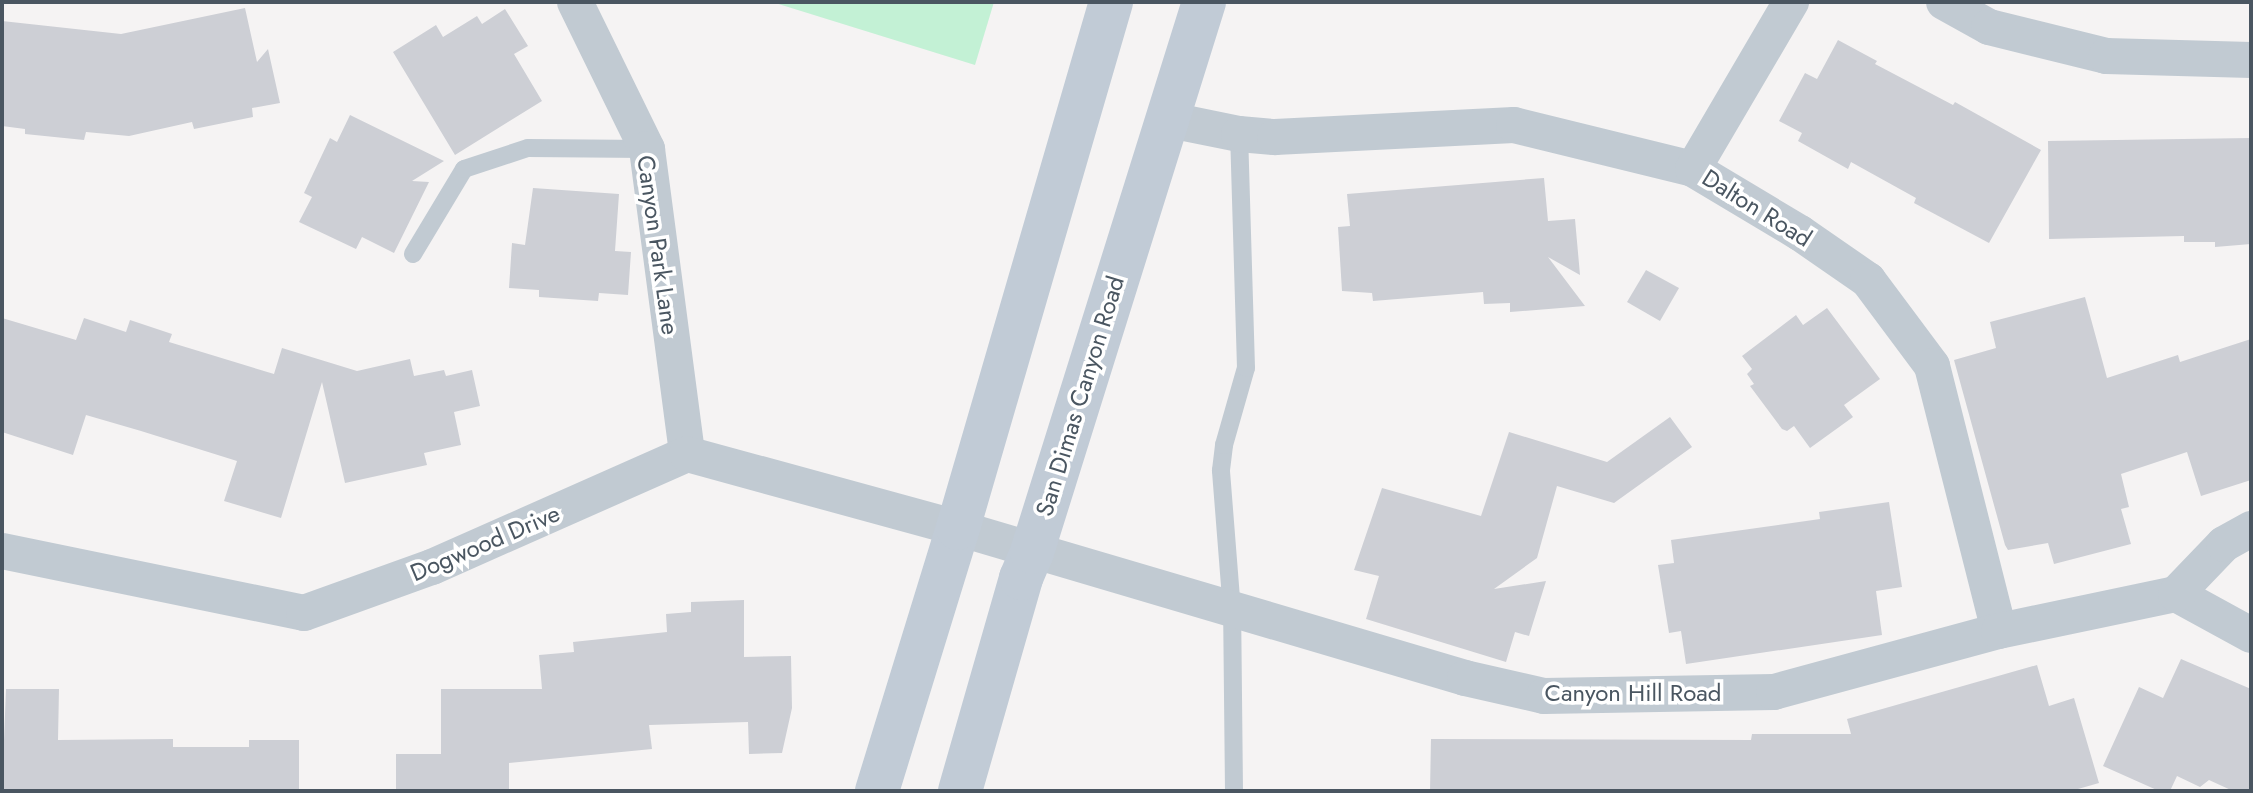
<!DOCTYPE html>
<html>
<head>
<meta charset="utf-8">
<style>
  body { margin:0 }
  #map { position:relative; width:2253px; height:793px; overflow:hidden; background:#f5f3f3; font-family:Jost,sans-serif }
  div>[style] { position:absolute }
  .green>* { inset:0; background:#c3f1d5 }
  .building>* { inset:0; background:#cdcfd5 }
  .lane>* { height:18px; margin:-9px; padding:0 9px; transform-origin:9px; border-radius:9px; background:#c1cad2 }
  .street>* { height:36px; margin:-18px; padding:0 18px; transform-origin:18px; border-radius:18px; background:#c1cad2 }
  .secondary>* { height:44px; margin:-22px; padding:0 22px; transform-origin:22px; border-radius:22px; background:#c1cbd6 }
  span { translate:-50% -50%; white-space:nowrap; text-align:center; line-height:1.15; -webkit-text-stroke:7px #fff; paint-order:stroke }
  .street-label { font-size:24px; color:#4a5661 }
  .frame { position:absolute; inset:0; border:4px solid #4a5661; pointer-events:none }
</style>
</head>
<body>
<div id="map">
  <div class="green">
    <i style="clip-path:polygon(772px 2px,994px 2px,975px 65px)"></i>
  </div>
  <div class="building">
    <i style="clip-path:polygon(245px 8px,257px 62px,268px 49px,280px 103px,252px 108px,253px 117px,194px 129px,192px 122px,129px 136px,86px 132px,84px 140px,25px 134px,25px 129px,2px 126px,2px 21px,121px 34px)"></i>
    <i style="clip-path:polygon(505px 9px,528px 46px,514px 54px,542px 101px,455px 155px,393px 52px,436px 25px,443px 37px,477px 16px,482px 24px)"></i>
    <i style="clip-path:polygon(1838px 40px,1877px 61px,1875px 64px,1953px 105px,1955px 102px,2041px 150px,1989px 243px,1914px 203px,1916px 198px,1851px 162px,1848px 169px,1798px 141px,1802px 133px,1779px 121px,1805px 73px,1817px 79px)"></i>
    <i style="clip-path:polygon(350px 115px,444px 161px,412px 181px,429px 182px,394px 253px,362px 237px,356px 249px,299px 222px,312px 197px,304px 193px,330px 138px,337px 142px)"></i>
    <i style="clip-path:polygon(2251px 138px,2251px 244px,2215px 247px,2215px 242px,2184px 242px,2184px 236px,2049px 239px,2048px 141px)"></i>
    <i style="clip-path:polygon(1544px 178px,1548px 221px,1575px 219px,1580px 275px,1548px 257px,1585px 306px,1510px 312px,1510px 303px,1484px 304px,1483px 292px,1373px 301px,1372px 293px,1342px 291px,1338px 227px,1350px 226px,1347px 194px)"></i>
    <i style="clip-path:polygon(533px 188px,619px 194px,615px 251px,631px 252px,628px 295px,599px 293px,598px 301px,539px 297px,539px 290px,509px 288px,512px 243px,525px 245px)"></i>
    <i style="clip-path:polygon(1646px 270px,1679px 288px,1660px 321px,1627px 302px)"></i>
    <i style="clip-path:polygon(2085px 297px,2107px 378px,2178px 355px,2180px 362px,2251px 339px,2251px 480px,2201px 496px,2187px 452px,2121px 474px,2129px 507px,2121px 509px,2131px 544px,2054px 564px,2048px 543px,2008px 550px,2005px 545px,1954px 360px,1996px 348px,1990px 322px)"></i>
    <i style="clip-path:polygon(1827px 308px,1880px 379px,1844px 405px,1853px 417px,1810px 448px,1794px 426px,1787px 431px,1782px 429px,1750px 386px,1754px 384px,1747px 374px,1752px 369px,1742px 356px,1796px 315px,1803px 325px)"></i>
    <i style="clip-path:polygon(2px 318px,76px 340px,84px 318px,126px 332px,130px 320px,172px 334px,169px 342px,274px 374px,282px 348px,357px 371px,410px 359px,414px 376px,444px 370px,446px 376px,472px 370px,480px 406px,454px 412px,461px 445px,424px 453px,427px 465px,345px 483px,322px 382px,281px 518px,224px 501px,237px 461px,141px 431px,86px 415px,73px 455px,2px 432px)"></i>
    <i style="clip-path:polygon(1670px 417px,1692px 447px,1614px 503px,1557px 486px,1537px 558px,1494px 589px,1546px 581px,1529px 636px,1515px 632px,1506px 662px,1366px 619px,1379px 576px,1354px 570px,1382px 488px,1481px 516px,1509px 432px,1607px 462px)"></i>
    <i style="clip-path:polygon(1889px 502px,1902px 587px,1876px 591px,1882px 635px,1686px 664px,1681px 631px,1669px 633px,1658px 565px,1674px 563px,1671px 540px,1820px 519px,1819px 512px)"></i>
    <i style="clip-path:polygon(744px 600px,744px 657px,791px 656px,792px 708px,782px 753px,749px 754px,748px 722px,649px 725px,652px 749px,509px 763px,509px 791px,396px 791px,396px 754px,441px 754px,441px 689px,542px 689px,539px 655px,574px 652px,573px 642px,667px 632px,666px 614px,691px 612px,691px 602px)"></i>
    <i style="clip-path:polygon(2181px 659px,2251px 689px,2251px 791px,2233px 791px,2209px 780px,2200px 787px,2177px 776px,2170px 791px,2159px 791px,2103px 766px,2139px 687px,2163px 698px)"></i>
    <i style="clip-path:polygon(2037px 665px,2049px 706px,2074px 698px,2099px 783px,2071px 791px,1430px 791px,1431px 739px,1751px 740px,1752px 734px,1851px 734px,1847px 719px)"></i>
    <i style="clip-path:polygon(6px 689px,59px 689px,58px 740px,173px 739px,173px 747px,249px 747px,249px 740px,299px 740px,299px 791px,2px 791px)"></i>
  </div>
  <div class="lane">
    <i style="left:413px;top:254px;width:99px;rotate:-59deg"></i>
    <i style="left:464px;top:169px;width:67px;rotate:-18.2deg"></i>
    <i style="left:528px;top:148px;width:119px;rotate:0.5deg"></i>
    <i style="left:1234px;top:791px;width:180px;rotate:-90.6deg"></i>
    <i style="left:1232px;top:611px;width:141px;rotate:-94.5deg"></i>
    <i style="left:1221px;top:470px;width:25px;rotate:-83deg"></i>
    <i style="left:1224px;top:445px;width:80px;rotate:-74.1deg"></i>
    <i style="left:1246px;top:368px;width:234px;rotate:-91.7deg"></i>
  </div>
  <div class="street">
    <i style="left:575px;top:2px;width:164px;rotate:63.9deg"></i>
    <i style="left:647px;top:149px;width:308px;rotate:82.5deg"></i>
    <i style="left:1944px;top:2px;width:51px;rotate:29.1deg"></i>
    <i style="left:1989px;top:27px;width:121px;rotate:13.9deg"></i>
    <i style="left:2106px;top:56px;width:145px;rotate:1.6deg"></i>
    <i style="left:1165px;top:119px;width:76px;rotate:11.5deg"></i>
    <i style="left:1239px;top:134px;width:36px;rotate:5deg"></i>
    <i style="left:1275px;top:137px;width:239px;rotate:-2.9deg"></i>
    <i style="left:1514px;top:125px;width:184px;rotate:13.8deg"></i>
    <i style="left:1693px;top:169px;width:125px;rotate:30.9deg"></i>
    <i style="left:1800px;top:233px;width:83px;rotate:34.7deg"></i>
    <i style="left:1868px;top:280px;width:107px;rotate:53.3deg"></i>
    <i style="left:1932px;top:366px;width:273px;rotate:75.8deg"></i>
    <i style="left:1693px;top:169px;width:194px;rotate:-59.6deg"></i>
    <i style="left:2px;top:551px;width:308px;rotate:11.6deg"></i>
    <i style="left:304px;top:613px;width:136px;rotate:-19.8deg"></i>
    <i style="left:432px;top:567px;width:279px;rotate:-23.9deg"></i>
    <i style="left:687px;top:454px;width:281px;rotate:15.3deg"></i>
    <i style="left:958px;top:528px;width:529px;rotate:16.48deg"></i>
    <i style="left:1465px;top:678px;width:81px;rotate:12.8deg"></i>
    <i style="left:1544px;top:696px;width:230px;rotate:-1deg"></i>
    <i style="left:1774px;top:692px;width:233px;rotate:-15.2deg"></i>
    <i style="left:1999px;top:631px;width:181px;rotate:-11.8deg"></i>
    <i style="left:2176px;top:594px;width:85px;rotate:28.7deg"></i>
    <i style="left:2176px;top:594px;width:69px;rotate:-46.2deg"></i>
    <i style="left:2224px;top:544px;width:31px;rotate:-29deg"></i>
  </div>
  <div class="secondary">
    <i style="left:877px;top:791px;width:275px;rotate:-72.9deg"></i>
    <i style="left:958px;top:528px;width:548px;rotate:-73.78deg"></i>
    <i style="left:960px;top:791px;width:222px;rotate:-74deg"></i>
    <i style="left:1021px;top:578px;width:28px;rotate:-67deg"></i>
    <i style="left:1032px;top:552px;width:576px;rotate:-72.63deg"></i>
  </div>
  <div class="street-label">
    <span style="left:1757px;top:208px;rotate:32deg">Dalton Road</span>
    <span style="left:658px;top:245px;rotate:82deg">Canyon Park Lane</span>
    <span style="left:1080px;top:396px;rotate:-73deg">San Dimas Canyon Road</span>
    <span style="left:485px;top:543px;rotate:-23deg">Dogwood Drive</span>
    <span style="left:1633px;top:693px">Canyon Hill Road</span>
  </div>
  <div class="frame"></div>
</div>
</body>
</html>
